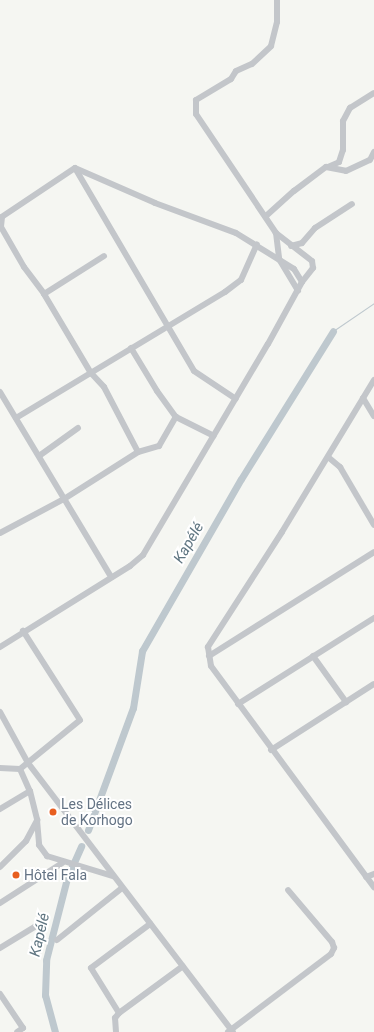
<!DOCTYPE html>
<html>
<head>
<meta charset="utf-8">
<style>
  body { margin:0 }
  #map { position:relative; width:374px; height:1032px; overflow:hidden; background:#f5f6f2; font-family:Roboto,sans-serif }
  div>[style] { position:absolute }
  .stream>* { height:1px; margin:-0.5px; padding:0 0.5px; transform-origin:0.5px; border-radius:0.5px; background:#bec8ce }
  .river>* { height:7px; margin:-3.5px; padding:0 3.5px; transform-origin:3.5px; border-radius:3.5px; background:#bec8ce }
  .minor>* { height:6px; margin:-3px; padding:0 3px; transform-origin:3px; border-radius:3px; background:#c3c6ca }
  .dots>* { width:11px; height:11px; translate:-50% -50%; box-sizing:border-box; border:2px solid #fff; border-radius:50% }
  span { translate:-50% -50%; white-space:nowrap; text-align:center; line-height:1.15; -webkit-text-stroke:4px #fff; paint-order:stroke }
  .poi-label { font-size:14px; color:#647384 }
  .left { translate:0 -50%; text-align:left }
  .water-label { font-size:15px; color:#5f7581; font-style:italic }
</style>
</head>
<body>
<div id="map">
  <div class="stream">
    <i style="left:333px;top:331px;width:50px;rotate:-34.3deg"></i>
  </div>
  <div class="river">
    <i style="left:88px;top:830px;width:130px;rotate:-69.8deg"></i>
    <i style="left:133px;top:708px;width:58px;rotate:-81deg"></i>
    <i style="left:142px;top:651px;width:198px;rotate:-60.1deg"></i>
    <i style="left:241px;top:479px;width:174px;rotate:-58.1deg"></i>
    <i style="left:55px;top:1032px;width:38px;rotate:-105deg"></i>
    <i style="left:45px;top:995px;width:35px;rotate:-88deg"></i>
    <i style="left:46px;top:960px;width:85px;rotate:-75.6deg"></i>
    <i style="left:67px;top:878px;width:35px;rotate:-66deg"></i>
  </div>
  <div class="minor">
    <i style="left:328px;top:167px;width:12px;rotate:-24deg"></i>
    <i style="left:339px;top:162px;width:13px;rotate:-72deg"></i>
    <i style="left:343px;top:150px;width:29px;rotate:-90deg"></i>
    <i style="left:343px;top:121px;width:15px;rotate:-62deg"></i>
    <i style="left:350px;top:108px;width:28px;rotate:-32deg"></i>
    <i style="left:75px;top:168px;width:235px;rotate:59.6deg"></i>
    <i style="left:194px;top:371px;width:50px;rotate:33.7deg"></i>
    <i style="left:266px;top:216px;width:38px;rotate:-42deg"></i>
    <i style="left:294px;top:191px;width:40px;rotate:-37deg"></i>
    <i style="left:326px;top:167px;width:20px;rotate:11deg"></i>
    <i style="left:346px;top:171px;width:26px;rotate:-25deg"></i>
    <i style="left:370px;top:160px;width:9px;rotate:-63deg"></i>
    <i style="left:2px;top:217px;width:10px;rotate:96deg"></i>
    <i style="left:1px;top:227px;width:46px;rotate:60.1deg"></i>
    <i style="left:24px;top:267px;width:34px;rotate:53deg"></i>
    <i style="left:44px;top:294px;width:92px;rotate:59.3deg"></i>
    <i style="left:91px;top:373px;width:19px;rotate:47deg"></i>
    <i style="left:104px;top:387px;width:73px;rotate:62.4deg"></i>
    <i style="left:0;top:218px;width:90px;rotate:-33.7deg"></i>
    <i style="left:75px;top:168px;width:87px;rotate:23.6deg"></i>
    <i style="left:155px;top:203px;width:86px;rotate:20.3deg"></i>
    <i style="left:236px;top:233px;width:68px;rotate:31.8deg"></i>
    <i style="left:294px;top:269px;width:15px;rotate:58deg"></i>
    <i style="left:276px;top:233px;width:26px;rotate:83deg"></i>
    <i style="left:279px;top:259px;width:37px;rotate:59deg"></i>
    <i style="left:291px;top:246px;width:11px;rotate:-15deg"></i>
    <i style="left:302px;top:243px;width:20px;rotate:-49deg"></i>
    <i style="left:315px;top:228px;width:44px;rotate:-33deg"></i>
    <i style="left:44px;top:294px;width:71px;rotate:-32.3deg"></i>
    <i style="left:131px;top:348px;width:50px;rotate:58.8deg"></i>
    <i style="left:157px;top:391px;width:32px;rotate:54deg"></i>
    <i style="left:176px;top:417px;width:42px;rotate:26.6deg"></i>
    <i style="left:374px;top:380px;width:178px;rotate:121.2deg"></i>
    <i style="left:282px;top:532px;width:137px;rotate:122.8deg"></i>
    <i style="left:208px;top:647px;width:19px;rotate:81deg"></i>
    <i style="left:211px;top:666px;width:275px;rotate:53.6deg"></i>
    <i style="left:0;top:392px;width:216px;rotate:59deg"></i>
    <i style="left:363px;top:398px;width:21px;rotate:59deg"></i>
    <i style="left:16px;top:418px;width:244px;rotate:-31.1deg"></i>
    <i style="left:225px;top:292px;width:20px;rotate:-37deg"></i>
    <i style="left:241px;top:280px;width:39px;rotate:-66deg"></i>
    <i style="left:39px;top:456px;width:48px;rotate:-35.7deg"></i>
    <i style="left:328px;top:457px;width:16px;rotate:40deg"></i>
    <i style="left:340px;top:467px;width:67px;rotate:59.6deg"></i>
    <i style="left:0;top:533px;width:72px;rotate:-28deg"></i>
    <i style="left:64px;top:499px;width:88px;rotate:-32.4deg"></i>
    <i style="left:138px;top:452px;width:22px;rotate:-16deg"></i>
    <i style="left:159px;top:446px;width:34px;rotate:-60deg"></i>
    <i style="left:0;top:647px;width:153px;rotate:-31.9deg"></i>
    <i style="left:130px;top:566px;width:17px;rotate:-40deg"></i>
    <i style="left:143px;top:555px;width:245px;rotate:-59.4deg"></i>
    <i style="left:268px;top:344px;width:71px;rotate:-61.3deg"></i>
    <i style="left:302px;top:282px;width:18px;rotate:-52deg"></i>
    <i style="left:313px;top:268px;width:7px;rotate:-98deg"></i>
    <i style="left:312px;top:261px;width:46px;rotate:-142.1deg"></i>
    <i style="left:276px;top:233px;width:143px;rotate:-123.9deg"></i>
    <i style="left:196px;top:114px;width:14px;rotate:-90deg"></i>
    <i style="left:196px;top:100px;width:41px;rotate:-31deg"></i>
    <i style="left:231px;top:79px;width:9px;rotate:-58deg"></i>
    <i style="left:236px;top:71px;width:17px;rotate:-24deg"></i>
    <i style="left:252px;top:64px;width:26px;rotate:-43deg"></i>
    <i style="left:271px;top:46px;width:25px;rotate:-76deg"></i>
    <i style="left:277px;top:22px;width:22px;rotate:-90deg"></i>
    <i style="left:209px;top:656px;width:195px;rotate:-32.2deg"></i>
    <i style="left:313px;top:656px;width:57px;rotate:54.3deg"></i>
    <i style="left:238px;top:704px;width:161px;rotate:-32.3deg"></i>
    <i style="left:0;top:712px;width:58px;rotate:61.2deg"></i>
    <i style="left:28px;top:763px;width:338px;rotate:52.7deg"></i>
    <i style="left:271px;top:750px;width:122px;rotate:-32.7deg"></i>
    <i style="left:0;top:768px;width:20px;rotate:3deg"></i>
    <i style="left:20px;top:769px;width:77px;rotate:-39.2deg"></i>
    <i style="left:80px;top:720px;width:106px;rotate:-122.6deg"></i>
    <i style="left:20px;top:769px;width:24px;rotate:66deg"></i>
    <i style="left:30px;top:791px;width:30px;rotate:76deg"></i>
    <i style="left:37px;top:820px;width:25px;rotate:85deg"></i>
    <i style="left:39px;top:845px;width:14px;rotate:54deg"></i>
    <i style="left:47px;top:856px;width:69px;rotate:16.9deg"></i>
    <i style="left:0;top:809px;width:35px;rotate:-31deg"></i>
    <i style="left:0;top:867px;width:37px;rotate:-45deg"></i>
    <i style="left:26px;top:841px;width:24px;rotate:-62deg"></i>
    <i style="left:366px;top:877px;width:9px;rotate:-21deg"></i>
    <i style="left:0;top:903px;width:74px;rotate:-32.8deg"></i>
    <i style="left:57px;top:940px;width:83px;rotate:-38.7deg"></i>
    <i style="left:0;top:948px;width:42px;rotate:-31.4deg"></i>
    <i style="left:0;top:994px;width:41px;rotate:55.9deg"></i>
    <i style="left:23px;top:1028px;width:7px;rotate:146deg"></i>
    <i style="left:119px;top:1013px;width:53px;rotate:-121.9deg"></i>
    <i style="left:91px;top:968px;width:74px;rotate:-36.7deg"></i>
    <i style="left:116px;top:1032px;width:14px;rotate:-94deg"></i>
    <i style="left:115px;top:1018px;width:6px;rotate:-51deg"></i>
    <i style="left:119px;top:1013px;width:79px;rotate:-36.3deg"></i>
    <i style="left:228px;top:1032px;width:129px;rotate:-37.1deg"></i>
    <i style="left:331px;top:954px;width:7px;rotate:-63deg"></i>
    <i style="left:334px;top:948px;width:6px;rotate:-108deg"></i>
    <i style="left:332px;top:942px;width:68px;rotate:-130.2deg"></i>
  </div>
  <div class="dots">
    <i style="left:53px;top:812px;background:#e85f20"></i>
    <i style="left:16px;top:875px;background:#e85f20"></i>
  </div>
  <div class="poi-label">
    <span class="left" style="left:61px;top:812px">Les Délices<br>de Korhogo</span>
    <span class="left" style="left:24px;top:875px">Hôtel Fala</span>
  </div>
  <div class="water-label">
    <span style="left:189px;top:543px;rotate:-60deg">Kapélé</span>
    <span style="left:40px;top:935px;rotate:-77deg">Kapélé</span>
  </div>
</div>
</body>
</html>
